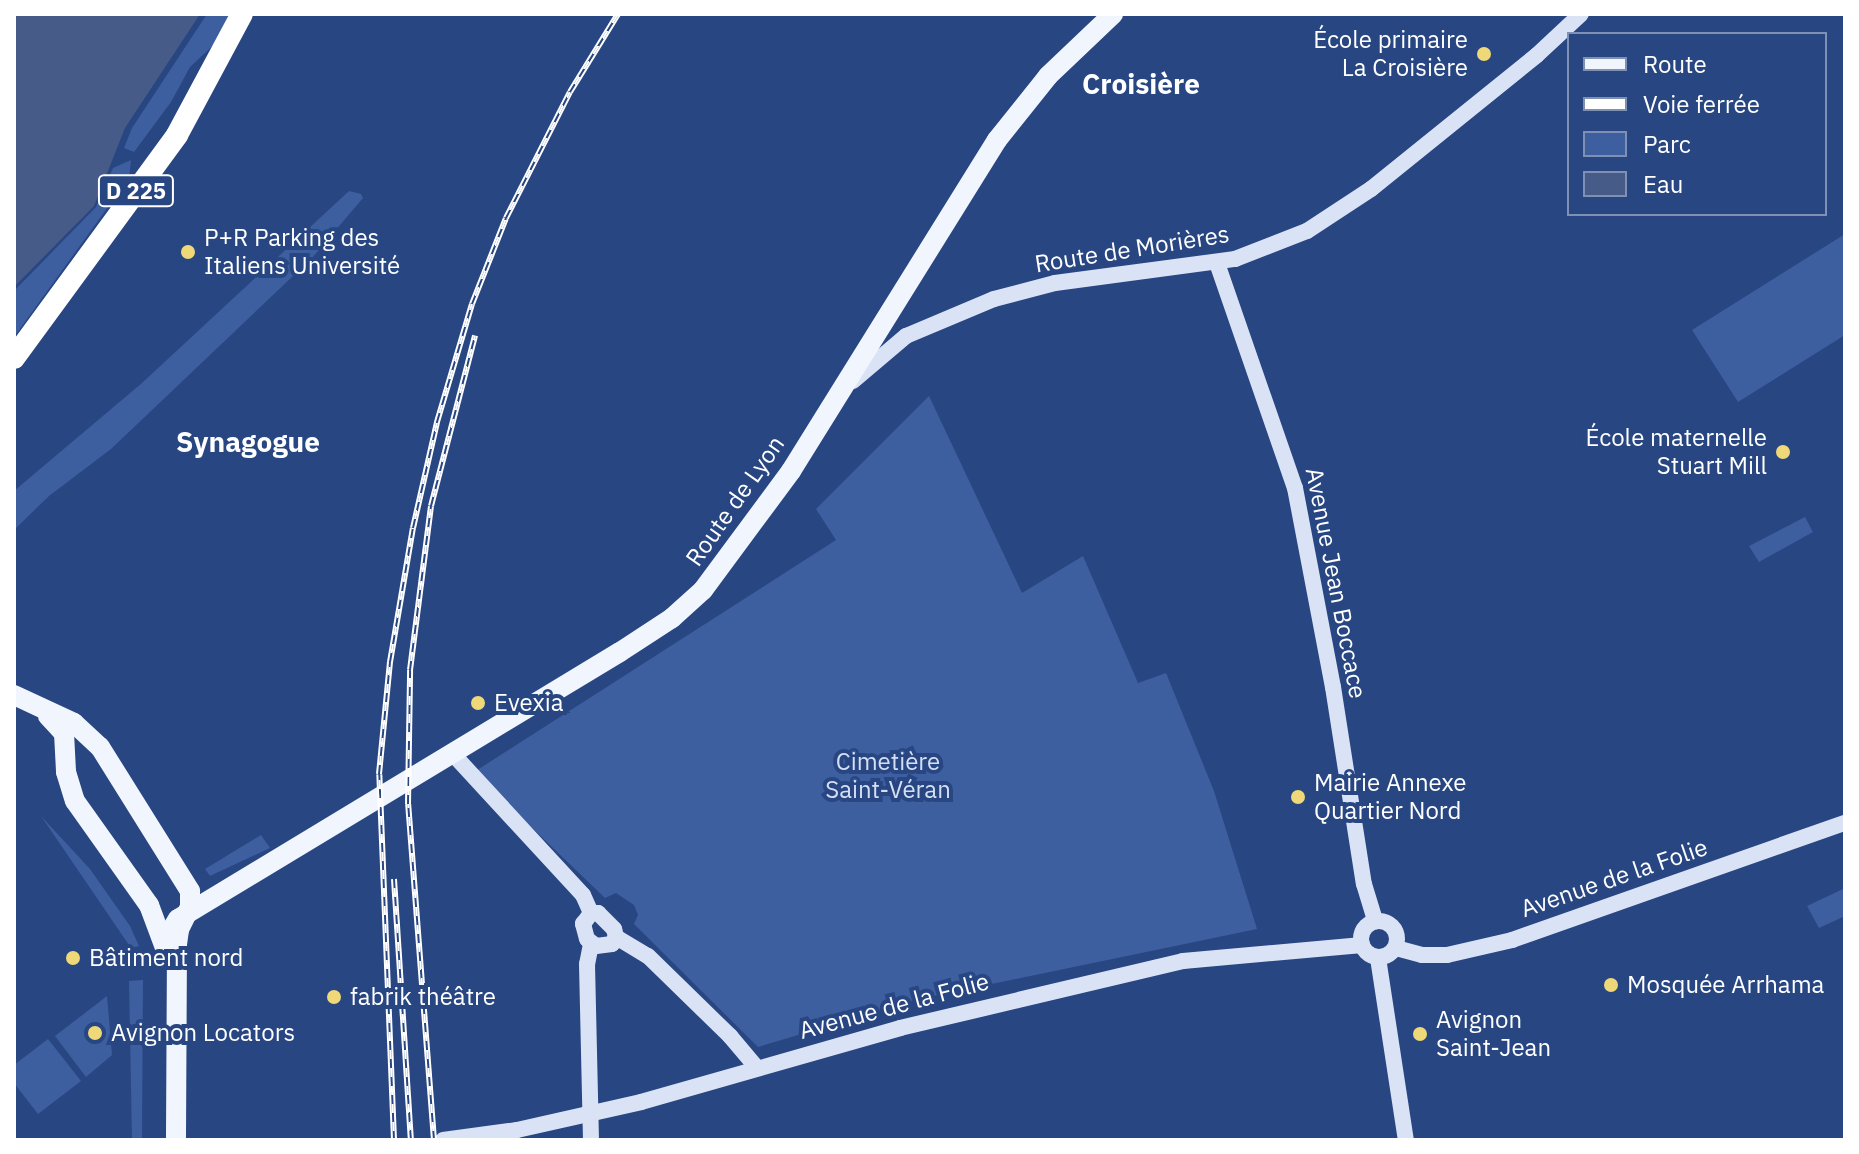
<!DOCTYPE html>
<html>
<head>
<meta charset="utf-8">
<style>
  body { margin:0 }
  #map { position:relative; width:1859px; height:1154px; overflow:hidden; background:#284682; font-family:"IBM Plex Sans",sans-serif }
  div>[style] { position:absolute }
  .green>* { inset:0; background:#3d5e9f }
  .water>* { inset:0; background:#465b87 }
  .secondary>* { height:16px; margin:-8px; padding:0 8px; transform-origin:8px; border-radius:8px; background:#dae3f6 }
  .secondary>.ring { margin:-8px; padding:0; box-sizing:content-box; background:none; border:16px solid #dae3f6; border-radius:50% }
  .primary>* { height:20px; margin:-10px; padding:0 10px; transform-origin:10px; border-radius:10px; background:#f1f5fd }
  .highway>* { height:22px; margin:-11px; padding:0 11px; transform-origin:11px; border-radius:11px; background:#fff }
  .rail>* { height:6px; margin-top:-3px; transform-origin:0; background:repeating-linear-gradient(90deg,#284682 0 9px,#fff 0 18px); box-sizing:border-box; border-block:2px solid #fff }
  .dots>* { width:22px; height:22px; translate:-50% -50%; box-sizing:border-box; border:4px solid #284682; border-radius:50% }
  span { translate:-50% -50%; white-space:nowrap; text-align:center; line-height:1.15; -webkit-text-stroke:8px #284682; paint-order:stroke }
  .shield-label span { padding:2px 6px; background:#284682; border:2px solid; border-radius:6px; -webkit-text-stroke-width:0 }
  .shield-label { font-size:22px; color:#fff; font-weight:700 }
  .poi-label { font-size:24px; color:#fff }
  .right { translate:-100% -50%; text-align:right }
  .left { translate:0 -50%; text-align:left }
  .street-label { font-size:24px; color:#fff }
  .park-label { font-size:24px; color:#d4dff5 }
  .quarter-label { font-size:28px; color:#fff; font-weight:700 }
  .frame { position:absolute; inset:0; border:16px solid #fff; pointer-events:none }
  .legend { position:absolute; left:1567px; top:32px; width:260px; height:184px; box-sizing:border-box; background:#284682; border:2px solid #7e90b4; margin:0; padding:10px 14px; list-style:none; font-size:24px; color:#fff }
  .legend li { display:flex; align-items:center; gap:16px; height:40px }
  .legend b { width:40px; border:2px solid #7e90b4 }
</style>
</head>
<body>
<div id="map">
  <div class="green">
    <i style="clip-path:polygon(207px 14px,232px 14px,220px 39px,190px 67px,171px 102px,134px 152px,124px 148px,132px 128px)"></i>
    <i style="clip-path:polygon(131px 160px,129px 178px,14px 337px,14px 291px,96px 207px,113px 168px)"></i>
    <i style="clip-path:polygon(349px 191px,361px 194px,363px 198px,312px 258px,111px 449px,49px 496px,14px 530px,14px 491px,142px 383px)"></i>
    <i style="clip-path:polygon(1845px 234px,1845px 335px,1738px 402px,1692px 330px)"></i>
    <i style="clip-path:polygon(929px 396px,1022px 593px,1083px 556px,1138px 683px,1166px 673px,1214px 791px,1257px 929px,919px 999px,758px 1047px,634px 924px,638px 915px,634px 905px,616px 893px,605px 898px,474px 772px,836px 540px,816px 509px)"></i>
    <i style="clip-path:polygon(1805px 517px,1813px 532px,1759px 562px,1749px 546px)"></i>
    <i style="clip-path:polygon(41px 816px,90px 869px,130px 926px,139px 946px,131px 948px)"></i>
    <i style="clip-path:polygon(261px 835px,270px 848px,210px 876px,205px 869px)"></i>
    <i style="clip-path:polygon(1845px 888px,1845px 916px,1819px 928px,1807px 906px)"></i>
    <i style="clip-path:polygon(143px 980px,142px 1140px,132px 1140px,129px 981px)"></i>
    <i style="clip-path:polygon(107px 996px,112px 1055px,86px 1077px,55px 1036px)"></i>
    <i style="clip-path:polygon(48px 1039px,81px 1081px,38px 1114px,14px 1083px,14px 1065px)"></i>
  </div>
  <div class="water">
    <i style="clip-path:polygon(14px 14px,200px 14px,125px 128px,94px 206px,14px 287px)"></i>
  </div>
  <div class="secondary">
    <i style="left:1217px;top:263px;width:238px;rotate:70.9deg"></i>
    <i style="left:1295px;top:488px;width:203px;rotate:79.2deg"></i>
    <i style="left:1333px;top:687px;width:199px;rotate:81.1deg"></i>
    <i style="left:1364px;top:884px;width:39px;rotate:73deg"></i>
    <i style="left:853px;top:381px;width:70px;rotate:-40.3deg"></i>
    <i style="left:906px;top:336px;width:95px;rotate:-22.8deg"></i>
    <i style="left:994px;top:299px;width:63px;rotate:-14.7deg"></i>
    <i style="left:1055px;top:283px;width:182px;rotate:-7.6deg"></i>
    <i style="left:1235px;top:259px;width:77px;rotate:-21.3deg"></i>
    <i style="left:1307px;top:231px;width:77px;rotate:-33.3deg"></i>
    <i style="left:1371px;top:189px;width:213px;rotate:-38.9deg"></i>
    <i style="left:1537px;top:55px;width:60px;rotate:-43deg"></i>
    <i style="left:452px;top:753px;width:193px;rotate:47.3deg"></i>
    <i style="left:583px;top:895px;width:20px;rotate:66deg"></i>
    <i style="left:591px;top:913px;width:7px"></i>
    <i style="left:598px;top:913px;width:23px;rotate:45deg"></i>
    <i style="left:614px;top:929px;width:8px;rotate:76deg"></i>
    <i style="left:616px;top:937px;width:8px;rotate:120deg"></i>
    <i style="left:612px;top:944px;width:16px;rotate:173deg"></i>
    <i style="left:596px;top:946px;width:11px;rotate:-142deg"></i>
    <i style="left:587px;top:939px;width:16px;rotate:-105deg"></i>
    <i style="left:583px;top:924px;width:14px;rotate:-54deg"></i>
    <i class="ring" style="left:1361px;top:921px;width:20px;height:20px"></i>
    <i style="left:616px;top:937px;width:37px;rotate:31deg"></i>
    <i style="left:648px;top:956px;width:115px;rotate:44.3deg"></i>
    <i style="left:730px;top:1036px;width:42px;rotate:49.8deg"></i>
    <i style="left:591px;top:944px;width:20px;rotate:101deg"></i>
    <i style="left:587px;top:964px;width:176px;rotate:88.7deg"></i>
    <i style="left:1396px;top:948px;width:27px;rotate:15deg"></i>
    <i style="left:1422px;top:955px;width:25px"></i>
    <i style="left:1447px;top:955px;width:67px;rotate:-13deg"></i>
    <i style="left:1512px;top:940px;width:353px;rotate:-19.4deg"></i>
    <i style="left:1378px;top:958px;width:184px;rotate:81.3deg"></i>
    <i style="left:443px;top:1140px;width:75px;rotate:-7.7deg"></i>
    <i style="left:517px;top:1130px;width:127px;rotate:-12.7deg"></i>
    <i style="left:641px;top:1102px;width:269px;rotate:-15.9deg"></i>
    <i style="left:900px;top:1028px;width:291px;rotate:-13.3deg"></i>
    <i style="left:1183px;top:961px;width:180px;rotate:-5.1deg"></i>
  </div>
  <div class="primary">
    <i style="left:14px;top:695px;width:66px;rotate:25deg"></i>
    <i style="left:74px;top:723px;width:35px;rotate:43deg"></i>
    <i style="left:100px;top:747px;width:170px;rotate:58deg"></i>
    <i style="left:190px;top:891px;width:16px;rotate:90deg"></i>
    <i style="left:190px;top:907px;width:25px;rotate:116deg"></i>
    <i style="left:179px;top:930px;width:15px;rotate:98deg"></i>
    <i style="left:177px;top:945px;width:195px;rotate:90.3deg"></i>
    <i style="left:48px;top:716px;width:23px;rotate:47deg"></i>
    <i style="left:64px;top:733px;width:39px;rotate:87deg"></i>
    <i style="left:66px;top:772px;width:30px;rotate:73deg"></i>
    <i style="left:75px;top:801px;width:128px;rotate:54.6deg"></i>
    <i style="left:149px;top:905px;width:46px;rotate:69.6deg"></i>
    <i style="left:164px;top:942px;width:27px;rotate:-59deg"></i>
    <i style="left:178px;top:919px;width:516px;rotate:-31.14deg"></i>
    <i style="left:620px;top:652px;width:62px;rotate:-33.2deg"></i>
    <i style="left:672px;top:618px;width:42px;rotate:-42.1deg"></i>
    <i style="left:703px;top:590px;width:148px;rotate:-53.5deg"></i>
    <i style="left:791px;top:471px;width:390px;rotate:-58.1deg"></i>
    <i style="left:997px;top:140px;width:82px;rotate:-51.4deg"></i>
    <i style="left:1048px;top:76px;width:90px;rotate:-43.6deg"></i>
  </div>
  <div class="highway">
    <i style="left:14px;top:358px;width:276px;rotate:-53.8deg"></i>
    <i style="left:177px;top:135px;width:137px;rotate:-61.8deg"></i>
  </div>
  <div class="rail">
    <i style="left:394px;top:879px;width:262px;rotate:86.3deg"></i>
    <i style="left:394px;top:1140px;width:366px;rotate:-92.3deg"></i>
    <i style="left:379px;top:774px;width:113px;rotate:-84.4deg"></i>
    <i style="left:390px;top:662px;width:136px;rotate:-80.3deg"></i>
    <i style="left:413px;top:528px;width:109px;rotate:-77.2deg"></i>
    <i style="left:437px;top:422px;width:123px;rotate:-73.5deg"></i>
    <i style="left:472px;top:304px;width:92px;rotate:-68.4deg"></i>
    <i style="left:506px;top:218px;width:141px;rotate:-63.1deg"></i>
    <i style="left:570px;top:92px;width:92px;rotate:-58.4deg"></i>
    <i style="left:434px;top:1140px;width:337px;rotate:-94.4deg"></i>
    <i style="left:408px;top:804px;width:134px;rotate:-89.1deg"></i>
    <i style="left:410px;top:670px;width:165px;rotate:-82.7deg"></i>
    <i style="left:431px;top:506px;width:176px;rotate:-75.5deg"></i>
  </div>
  <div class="dots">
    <i style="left:1484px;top:54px;background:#eed877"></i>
    <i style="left:188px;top:252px;background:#eed877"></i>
    <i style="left:1783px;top:452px;background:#eed877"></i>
    <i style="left:478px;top:703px;background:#eed877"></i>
    <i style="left:1298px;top:797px;background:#eed877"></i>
    <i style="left:73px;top:958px;background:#eed877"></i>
    <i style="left:1611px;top:985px;background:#eed877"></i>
    <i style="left:334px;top:997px;background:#eed877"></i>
    <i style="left:95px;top:1033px;background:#eed877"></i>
    <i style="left:1420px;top:1034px;background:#eed877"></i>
  </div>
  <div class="shield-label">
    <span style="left:136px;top:191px">D 225</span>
  </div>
  <div class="poi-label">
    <span class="right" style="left:1468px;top:54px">École primaire<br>La Croisière</span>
    <span class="left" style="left:204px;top:252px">P+R Parking des<br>Italiens Université</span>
    <span class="right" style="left:1767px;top:452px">École maternelle<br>Stuart Mill</span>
    <span class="left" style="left:494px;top:703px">Evexia</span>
    <span class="left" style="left:1314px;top:797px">Mairie Annexe<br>Quartier Nord</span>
    <span class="left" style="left:89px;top:958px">Bâtiment nord</span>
    <span class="left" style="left:1627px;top:985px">Mosquée Arrhama</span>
    <span class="left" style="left:350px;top:997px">fabrik théâtre</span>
    <span class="left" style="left:1436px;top:1034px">Avignon<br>Saint-Jean</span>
    <span class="left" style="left:111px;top:1033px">Avignon Locators</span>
  </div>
  <div class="street-label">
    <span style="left:1132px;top:249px;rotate:-9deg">Route de Morières</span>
    <span style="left:735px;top:501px;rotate:-55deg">Route de Lyon</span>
    <span style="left:1336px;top:583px;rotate:79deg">Avenue Jean Boccace</span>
    <span style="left:1614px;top:878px;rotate:-19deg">Avenue de la Folie</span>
    <span style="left:894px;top:1006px;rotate:-15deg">Avenue de la Folie</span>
  </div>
  <div class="park-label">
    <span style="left:888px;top:776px">Cimetière<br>Saint-Véran</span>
  </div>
  <div class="quarter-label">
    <span style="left:1141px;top:84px">Croisière</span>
    <span style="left:248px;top:442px">Synagogue</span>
  </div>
  <div class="frame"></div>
  <ul class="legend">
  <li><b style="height:10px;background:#f1f5fd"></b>Route</li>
  <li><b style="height:10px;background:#fff"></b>Voie ferrée</li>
  <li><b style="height:22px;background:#3d5e9f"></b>Parc</li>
  <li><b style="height:22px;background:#465b87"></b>Eau</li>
  </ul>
</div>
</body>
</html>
